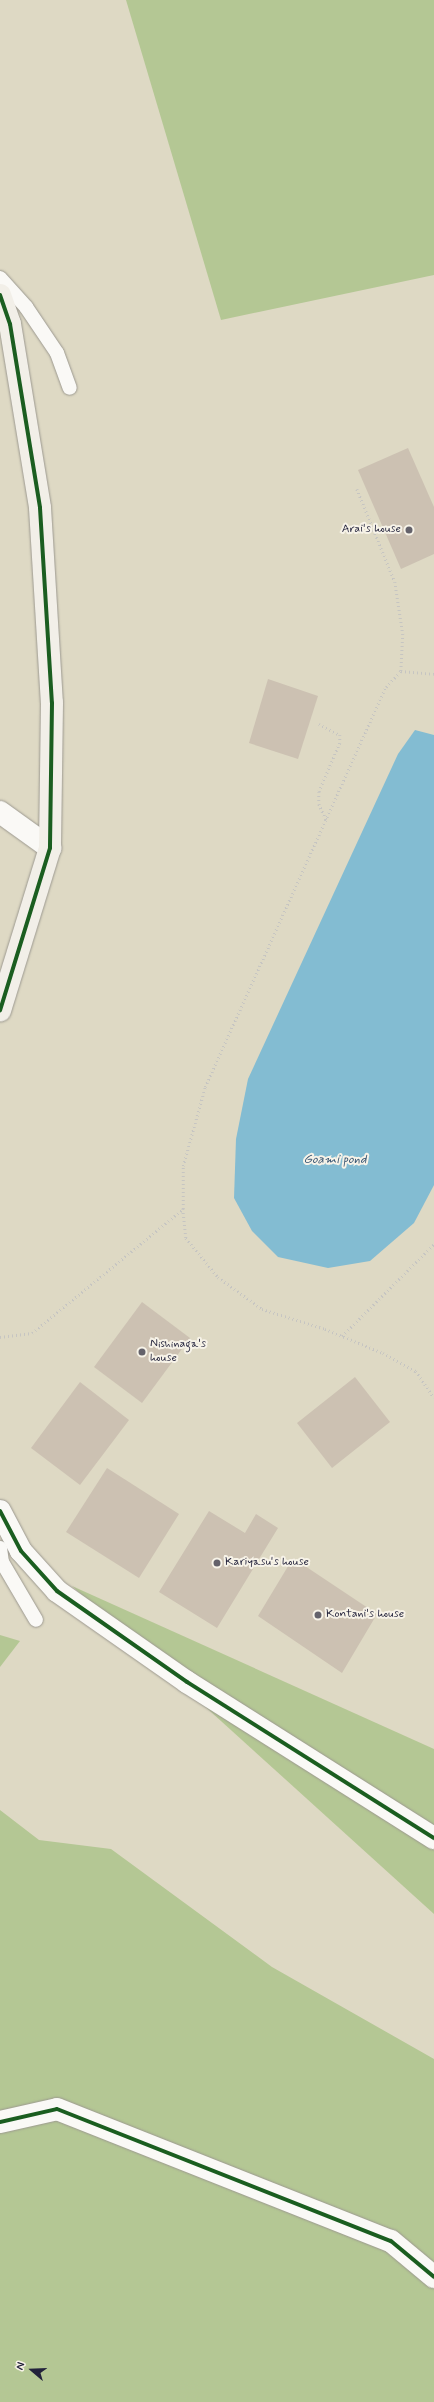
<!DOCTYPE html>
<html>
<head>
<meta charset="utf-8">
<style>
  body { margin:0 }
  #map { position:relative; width:434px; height:2402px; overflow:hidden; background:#ded9c4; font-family:Mynerve,sans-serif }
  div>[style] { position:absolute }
  .forest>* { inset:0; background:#b4c794 }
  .water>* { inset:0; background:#83bcd2 }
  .building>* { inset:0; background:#ccc1b2 }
  .path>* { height:2.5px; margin-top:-1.25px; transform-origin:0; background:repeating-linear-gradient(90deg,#c6c5c2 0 1px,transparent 0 4px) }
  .roads { filter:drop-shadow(0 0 1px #9c9990) drop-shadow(0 0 1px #9c9990) }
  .lane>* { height:14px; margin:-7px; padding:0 7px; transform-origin:7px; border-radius:7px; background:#faf9f6 }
  .street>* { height:22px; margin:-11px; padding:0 11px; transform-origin:11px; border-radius:11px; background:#faf9f6 }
  .secondary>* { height:22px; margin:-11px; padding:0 11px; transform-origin:11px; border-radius:11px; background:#f2efe8 }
  .cycleway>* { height:4px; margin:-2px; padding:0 2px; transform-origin:2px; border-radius:2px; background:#1b5e20 }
  .dots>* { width:11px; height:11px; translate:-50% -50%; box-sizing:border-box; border:2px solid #f7f3e8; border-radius:50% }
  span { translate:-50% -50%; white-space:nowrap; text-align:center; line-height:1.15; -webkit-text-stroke:4px #f7f3e8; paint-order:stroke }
  .poi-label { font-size:12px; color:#22223b }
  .right { translate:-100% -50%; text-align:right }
  .left { translate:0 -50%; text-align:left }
  .water-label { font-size:13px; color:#365472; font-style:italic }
  .north { position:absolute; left:12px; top:2350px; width:40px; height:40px; -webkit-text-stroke:3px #f7f3e8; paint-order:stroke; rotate:289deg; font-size:11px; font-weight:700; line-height:16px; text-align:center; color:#22223b }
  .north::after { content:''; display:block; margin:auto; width:14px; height:18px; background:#22223b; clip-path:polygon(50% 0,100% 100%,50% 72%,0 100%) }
</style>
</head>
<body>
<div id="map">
  <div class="forest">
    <i style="clip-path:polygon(126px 0,434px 0,434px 275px,221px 320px)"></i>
    <i style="clip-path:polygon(72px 1586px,434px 1749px,434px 1914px)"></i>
    <i style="clip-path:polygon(0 1635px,20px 1641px,0 1667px)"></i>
    <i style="clip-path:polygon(0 1810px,39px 1840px,111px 1849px,272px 1967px,434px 2059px,434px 2402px,0 2402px)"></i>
  </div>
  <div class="water">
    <i style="clip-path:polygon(415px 730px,434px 735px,434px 1185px,414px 1223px,370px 1261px,328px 1268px,278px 1257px,252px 1231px,234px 1198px,236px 1139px,248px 1079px,398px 754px)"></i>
  </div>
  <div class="building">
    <i style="clip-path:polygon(408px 448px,434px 507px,434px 554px,401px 569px,358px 470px)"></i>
    <i style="clip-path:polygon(268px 679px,318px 696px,298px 759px,249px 743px)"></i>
    <i style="clip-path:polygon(142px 1302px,190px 1338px,142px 1403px,94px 1367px)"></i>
    <i style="clip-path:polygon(355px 1377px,390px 1422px,332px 1468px,297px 1423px)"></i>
    <i style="clip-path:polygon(80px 1382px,129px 1420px,80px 1485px,31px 1448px)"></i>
    <i style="clip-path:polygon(107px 1468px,179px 1514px,139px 1578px,66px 1532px)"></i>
    <i style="clip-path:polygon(209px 1511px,245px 1533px,256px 1514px,278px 1528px,217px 1628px,159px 1592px)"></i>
    <i style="clip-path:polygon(293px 1558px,377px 1614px,342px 1673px,258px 1616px)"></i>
  </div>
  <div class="path">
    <i style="left:357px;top:489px;width:100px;rotate:67.8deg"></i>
    <i style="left:395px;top:582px;width:53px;rotate:81.3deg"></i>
    <i style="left:403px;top:634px;width:37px;rotate:93deg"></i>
    <i style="left:319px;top:724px;width:24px;rotate:28deg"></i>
    <i style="left:340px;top:735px;width:8px;rotate:90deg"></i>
    <i style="left:340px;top:743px;width:53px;rotate:113.2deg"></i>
    <i style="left:319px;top:792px;width:12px;rotate:90deg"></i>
    <i style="left:319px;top:804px;width:17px;rotate:65deg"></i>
    <i style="left:183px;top:1209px;width:29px;rotate:84deg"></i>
    <i style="left:186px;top:1238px;width:50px;rotate:50.6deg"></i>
    <i style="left:218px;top:1277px;width:54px;rotate:36deg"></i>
    <i style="left:262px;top:1309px;width:66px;rotate:17.6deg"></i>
    <i style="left:325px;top:1329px;width:63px;rotate:22.5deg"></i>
    <i style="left:383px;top:1353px;width:38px;rotate:29deg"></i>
    <i style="left:416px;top:1371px;width:32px;rotate:56deg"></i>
    <i style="left:342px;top:1336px;width:130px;rotate:-45deg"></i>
    <i style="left:0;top:1337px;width:32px;rotate:-7deg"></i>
    <i style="left:32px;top:1333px;width:195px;rotate:-39.4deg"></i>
    <i style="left:183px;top:1209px;width:43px;rotate:-90deg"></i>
    <i style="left:183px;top:1166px;width:82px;rotate:-74.4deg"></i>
    <i style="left:205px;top:1087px;width:439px;rotate:-65.7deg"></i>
    <i style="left:386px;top:687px;width:22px;rotate:-47deg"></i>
    <i style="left:401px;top:671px;width:33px;rotate:5deg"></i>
  </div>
  <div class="roads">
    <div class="lane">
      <i style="left:0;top:278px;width:39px;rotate:48deg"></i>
      <i style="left:26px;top:307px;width:55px;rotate:56deg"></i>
      <i style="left:57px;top:353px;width:37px;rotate:70deg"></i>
      <i style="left:0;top:1548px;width:14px;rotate:82deg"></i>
      <i style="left:2px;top:1562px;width:67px;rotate:59.6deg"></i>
    </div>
    <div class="street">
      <i style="left:0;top:812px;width:62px;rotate:35.8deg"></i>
      <i style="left:0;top:1511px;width:45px;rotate:62.3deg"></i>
      <i style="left:21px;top:1551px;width:54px;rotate:48deg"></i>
      <i style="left:57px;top:1591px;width:159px;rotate:35deg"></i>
      <i style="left:187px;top:1682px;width:292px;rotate:32.3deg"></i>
      <i style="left:0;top:2122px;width:58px;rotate:-12.8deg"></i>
      <i style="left:57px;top:2109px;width:359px;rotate:21.6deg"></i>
      <i style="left:391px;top:2241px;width:56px;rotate:39.9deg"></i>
    </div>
    <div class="secondary">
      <i style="left:0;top:295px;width:31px;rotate:71deg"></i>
      <i style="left:10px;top:324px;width:186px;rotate:80.7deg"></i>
      <i style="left:40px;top:508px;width:195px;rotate:86.5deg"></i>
      <i style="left:52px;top:703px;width:145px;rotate:90.8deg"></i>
      <i style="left:50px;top:848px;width:170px;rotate:107.1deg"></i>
    </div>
  </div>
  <div class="cycleway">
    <i style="left:0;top:295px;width:31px;rotate:71deg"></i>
    <i style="left:10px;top:324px;width:186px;rotate:80.7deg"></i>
    <i style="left:40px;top:508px;width:195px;rotate:86.5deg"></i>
    <i style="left:52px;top:703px;width:145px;rotate:90.8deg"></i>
    <i style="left:50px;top:848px;width:170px;rotate:107.1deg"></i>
    <i style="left:0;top:1511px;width:45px;rotate:62.3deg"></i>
    <i style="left:21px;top:1551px;width:54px;rotate:48deg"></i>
    <i style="left:57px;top:1591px;width:159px;rotate:35deg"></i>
    <i style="left:187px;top:1682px;width:292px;rotate:32.3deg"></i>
    <i style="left:0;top:2122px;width:58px;rotate:-12.8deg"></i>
    <i style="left:57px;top:2109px;width:359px;rotate:21.6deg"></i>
    <i style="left:391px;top:2241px;width:56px;rotate:39.9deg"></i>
  </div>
  <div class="dots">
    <i style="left:409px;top:530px;background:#64626b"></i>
    <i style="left:142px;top:1352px;background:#64626b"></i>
    <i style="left:217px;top:1563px;background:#64626b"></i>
    <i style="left:318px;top:1615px;background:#64626b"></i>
  </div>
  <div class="poi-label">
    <span class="right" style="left:401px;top:530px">Arai's house</span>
    <span class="left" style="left:150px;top:1352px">Nishinaga's<br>house</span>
    <span class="left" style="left:225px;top:1563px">Kariyasu's house</span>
    <span class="left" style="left:326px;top:1615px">Kontani's house</span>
  </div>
  <div class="water-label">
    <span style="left:335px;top:1160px">Goami pond</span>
  </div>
  <div class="north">N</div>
</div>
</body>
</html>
